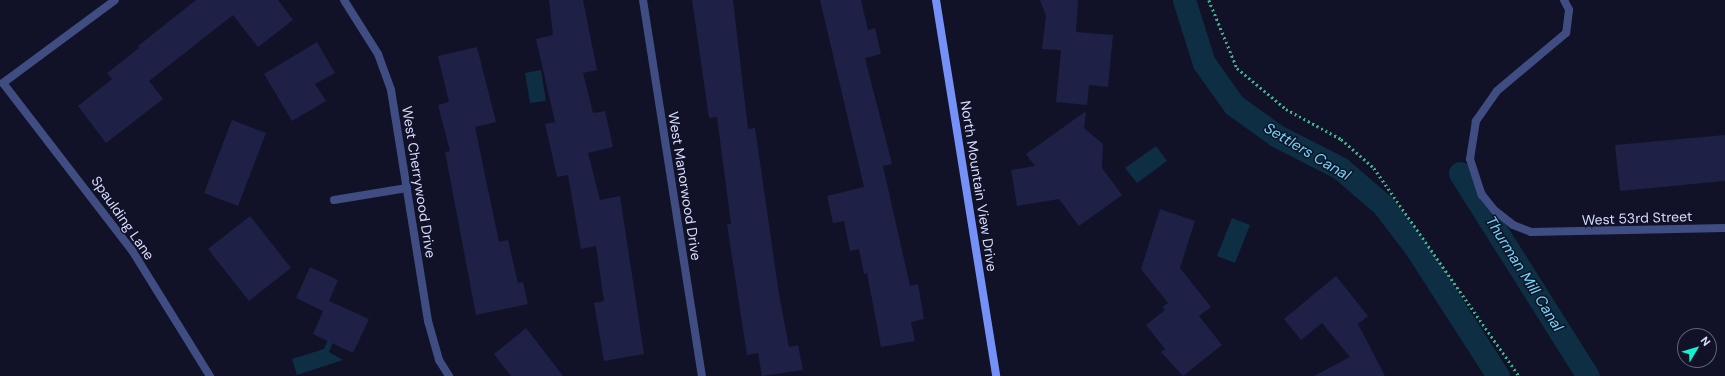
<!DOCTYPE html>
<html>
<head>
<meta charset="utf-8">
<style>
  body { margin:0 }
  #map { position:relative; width:1725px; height:376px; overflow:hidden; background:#111227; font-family:"DM Sans",sans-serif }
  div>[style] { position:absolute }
  .water>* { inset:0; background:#0d2e43 }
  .canal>* { height:23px; margin:-11.5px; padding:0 11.5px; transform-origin:11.5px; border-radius:11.5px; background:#0d2e43 }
  .building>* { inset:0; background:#1e2046 }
  .path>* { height:2.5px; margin-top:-1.25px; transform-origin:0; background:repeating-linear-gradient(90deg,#37b38d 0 2px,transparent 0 5px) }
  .service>* { height:8px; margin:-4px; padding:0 4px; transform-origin:4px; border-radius:4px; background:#3f4d83 }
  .minor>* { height:8px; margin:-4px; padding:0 4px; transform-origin:4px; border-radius:4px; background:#3f4d83 }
  .secondary>* { height:8px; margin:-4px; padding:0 4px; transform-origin:4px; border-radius:4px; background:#7591f7 }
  span { translate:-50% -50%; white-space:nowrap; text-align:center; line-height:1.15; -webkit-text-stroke:3px #111227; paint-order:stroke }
  .street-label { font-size:14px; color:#d9ddfd }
  .water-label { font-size:15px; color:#6dd8f7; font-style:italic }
  .north { position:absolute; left:1677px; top:328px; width:40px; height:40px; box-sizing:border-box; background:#111227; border:1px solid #61637d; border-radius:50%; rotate:52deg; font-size:11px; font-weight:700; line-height:16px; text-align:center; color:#d9ddfd }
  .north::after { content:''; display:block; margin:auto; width:14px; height:18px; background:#10f2d2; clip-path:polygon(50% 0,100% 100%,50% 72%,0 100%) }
</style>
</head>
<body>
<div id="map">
  <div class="water">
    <i style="clip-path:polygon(541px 70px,546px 101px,530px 103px,525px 73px)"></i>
    <i style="clip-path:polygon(1156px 146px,1167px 161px,1137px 183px,1125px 168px)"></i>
    <i style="clip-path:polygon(1232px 218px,1250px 225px,1235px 263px,1217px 256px)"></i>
    <i style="clip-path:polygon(328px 340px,333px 342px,329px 352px,343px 360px,297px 375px,292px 359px,324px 349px)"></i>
  </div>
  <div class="canal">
    <i style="left:1184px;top:0;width:66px;rotate:72.4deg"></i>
    <i style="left:1204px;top:63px;width:52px;rotate:54.5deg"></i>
    <i style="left:1234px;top:105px;width:53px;rotate:35.8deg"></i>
    <i style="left:1277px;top:136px;width:71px;rotate:26.9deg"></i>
    <i style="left:1340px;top:168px;width:57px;rotate:40.7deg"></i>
    <i style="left:1383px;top:205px;width:53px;rotate:52.7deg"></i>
    <i style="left:1415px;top:247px;width:153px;rotate:57.2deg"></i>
    <i style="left:1460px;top:173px;width:240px;rotate:57.8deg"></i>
  </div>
  <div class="building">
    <i style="clip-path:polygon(196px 0,278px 0,293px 20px,258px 47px,233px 15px,149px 81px,163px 99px,106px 143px,78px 106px,112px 79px,107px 73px,139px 48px,138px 46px)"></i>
    <i style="clip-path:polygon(549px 0,583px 0,597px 70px,583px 73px,593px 113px,605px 111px,613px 147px,588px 153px,600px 200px,620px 196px,644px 354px,604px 361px,594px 303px,604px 301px,596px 246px,581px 249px,568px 175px,557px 177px,545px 124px,555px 122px,536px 39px,553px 35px)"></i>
    <i style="clip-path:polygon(692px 0,733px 0,748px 129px,755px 128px,779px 294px,789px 347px,798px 345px,803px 370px,762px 376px,758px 353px,747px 355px,727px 224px,731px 224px,717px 117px,709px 118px)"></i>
    <i style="clip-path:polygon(820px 0,861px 0,868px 30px,875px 28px,881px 54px,865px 58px,892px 164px,883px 166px,910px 286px,918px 284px,924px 319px,911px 322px,915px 341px,881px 347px,867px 273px,864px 274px,859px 249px,850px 251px,844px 221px,833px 223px,827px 196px,864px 187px)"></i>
    <i style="clip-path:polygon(1040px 0,1078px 0,1076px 32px,1113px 35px,1108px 87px,1089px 85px,1087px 105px,1056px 102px,1061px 50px,1042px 49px,1046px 16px)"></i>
    <i style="clip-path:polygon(317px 42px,335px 73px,315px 84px,326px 101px,292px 121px,264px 74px)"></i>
    <i style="clip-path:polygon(477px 47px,496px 122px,475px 127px,499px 242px,508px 240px,518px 283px,523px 282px,528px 304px,476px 315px,445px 152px,450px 151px,438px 105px,449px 102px,438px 56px)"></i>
    <i style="clip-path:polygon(1086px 111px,1084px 128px,1103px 144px,1102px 168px,1122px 195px,1079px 226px,1059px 199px,1017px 206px,1011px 170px,1035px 166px,1026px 154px)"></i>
    <i style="clip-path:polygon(232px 120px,266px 133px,238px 206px,204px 193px)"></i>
    <i style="clip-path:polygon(1725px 135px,1725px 181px,1620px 191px,1615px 145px)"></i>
    <i style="clip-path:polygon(1160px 209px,1195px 221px,1180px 268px,1211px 307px,1199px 316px,1222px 345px,1183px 376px,1161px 352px,1165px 349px,1146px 325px,1165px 310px,1162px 307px,1168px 303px,1141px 269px)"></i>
    <i style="clip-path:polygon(250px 216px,291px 268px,249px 301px,208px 249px)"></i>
    <i style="clip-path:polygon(310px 267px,338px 280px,329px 301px,369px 319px,353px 353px,313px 334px,323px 311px,296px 298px)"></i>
    <i style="clip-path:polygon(1336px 276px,1368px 316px,1358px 324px,1385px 376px,1314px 376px,1350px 357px,1322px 323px,1301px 340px,1284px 319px)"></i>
    <i style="clip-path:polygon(526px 328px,563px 376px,511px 376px,494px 354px)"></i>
  </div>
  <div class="path">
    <i style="left:1209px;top:0;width:74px;rotate:67.6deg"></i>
    <i style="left:1237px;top:68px;width:64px;rotate:39.9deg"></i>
    <i style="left:1286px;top:109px;width:63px;rotate:28.6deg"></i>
    <i style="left:1341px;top:139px;width:44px;rotate:41.3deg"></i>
    <i style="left:1374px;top:168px;width:254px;rotate:55.1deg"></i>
  </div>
  <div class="service">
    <i style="left:3px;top:83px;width:213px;rotate:52.4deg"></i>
    <i style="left:133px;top:252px;width:146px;rotate:58.2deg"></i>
  </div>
  <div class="minor">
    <i style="left:344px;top:0;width:64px;rotate:57.8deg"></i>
    <i style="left:378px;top:54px;width:38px;rotate:70deg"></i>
    <i style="left:391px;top:90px;width:234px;rotate:80.9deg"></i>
    <i style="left:428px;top:321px;width:41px;rotate:74.2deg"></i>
    <i style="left:439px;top:360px;width:19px;rotate:58deg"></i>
    <i style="left:643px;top:0;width:381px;rotate:81.1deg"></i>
    <i style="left:1564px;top:0;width:11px;rotate:63deg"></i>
    <i style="left:1569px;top:10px;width:23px;rotate:97deg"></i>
    <i style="left:1566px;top:33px;width:90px;rotate:140deg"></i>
    <i style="left:1497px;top:91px;width:37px;rotate:125deg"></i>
    <i style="left:1476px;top:121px;width:38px;rotate:99deg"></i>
    <i style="left:1470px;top:159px;width:38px;rotate:72deg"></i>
    <i style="left:1482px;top:195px;width:19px;rotate:51deg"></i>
    <i style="left:1494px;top:210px;width:24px;rotate:38deg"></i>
    <i style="left:1513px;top:225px;width:19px;rotate:21deg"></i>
    <i style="left:1531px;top:232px;width:194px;rotate:-1.2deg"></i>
    <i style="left:3px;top:83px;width:139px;rotate:-36.5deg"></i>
    <i style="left:334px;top:200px;width:74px;rotate:-9.3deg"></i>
  </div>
  <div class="secondary">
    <i style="left:936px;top:0;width:381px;rotate:80.9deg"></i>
  </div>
  <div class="street-label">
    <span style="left:419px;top:182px;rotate:81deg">West Cherrywood Drive</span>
    <span style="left:685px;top:186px;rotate:81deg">West Manorwood Drive</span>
    <span style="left:979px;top:186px;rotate:81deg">North Mountain View Drive</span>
    <span style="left:123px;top:218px;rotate:55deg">Spaulding Lane</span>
    <span style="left:1637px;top:218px;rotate:-2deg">West 53rd Street</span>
  </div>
  <div class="water-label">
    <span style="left:1307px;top:152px;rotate:31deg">Settlers Canal</span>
    <span style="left:1524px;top:274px;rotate:58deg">Thurman Mill Canal</span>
  </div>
  <div class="north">N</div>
</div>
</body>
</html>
